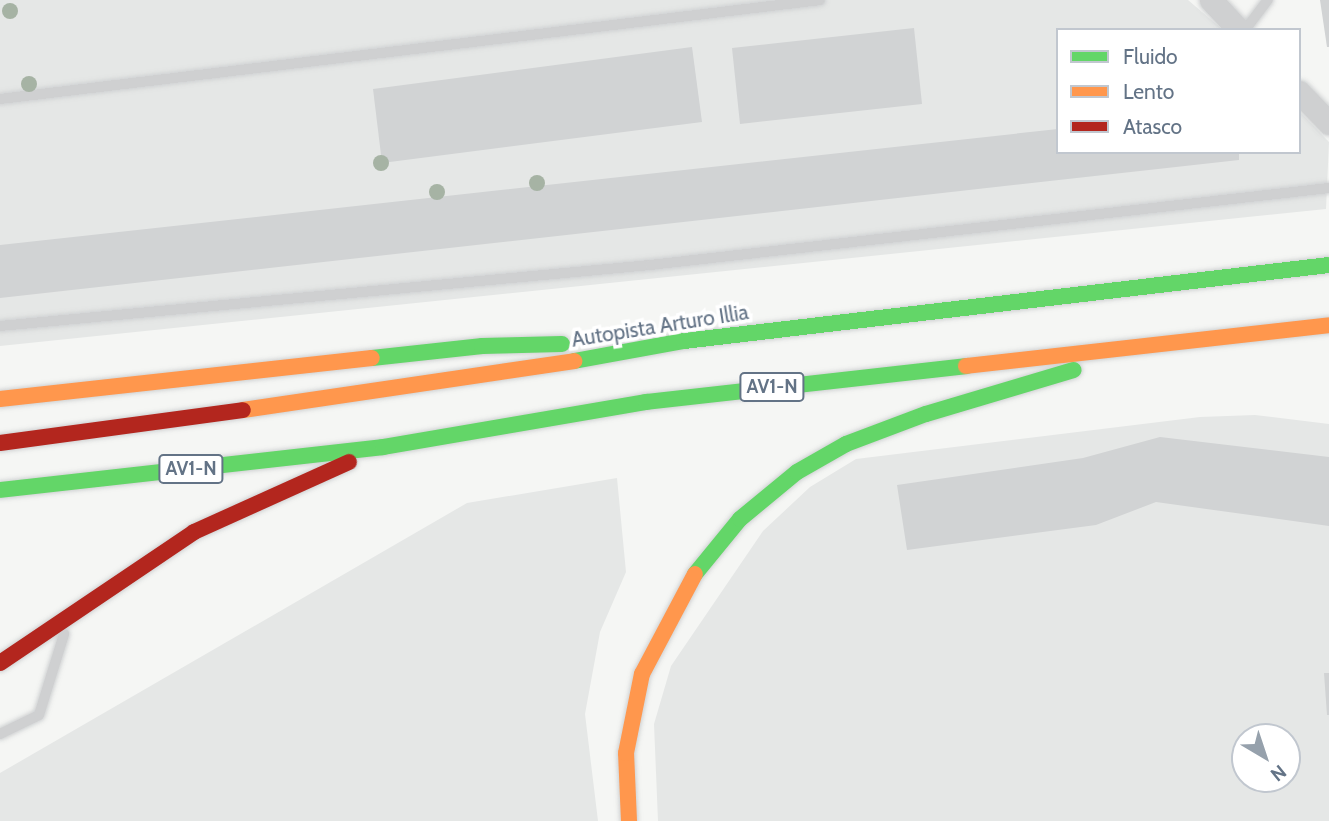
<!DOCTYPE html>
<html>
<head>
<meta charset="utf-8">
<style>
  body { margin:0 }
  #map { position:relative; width:1329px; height:821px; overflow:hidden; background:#f5f6f4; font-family:Cabin,sans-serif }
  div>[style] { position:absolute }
  .built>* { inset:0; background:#e5e7e6 }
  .building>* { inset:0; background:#d1d3d4 }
  .roads { filter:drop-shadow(0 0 2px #d0d2d3) drop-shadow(0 0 2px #d0d2d3) }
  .lane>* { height:10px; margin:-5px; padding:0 5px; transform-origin:5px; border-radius:5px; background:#cfd0d1 }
  .street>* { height:23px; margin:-11.5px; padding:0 11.5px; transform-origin:11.5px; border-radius:11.5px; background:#cfd0d1 }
  .fast>* { height:16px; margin:-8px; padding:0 8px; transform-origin:8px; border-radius:8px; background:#63d668 }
  .slow>* { height:16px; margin:-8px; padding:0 8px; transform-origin:8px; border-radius:8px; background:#ff974d }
  .jam>* { height:16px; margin:-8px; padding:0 8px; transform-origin:8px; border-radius:8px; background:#b3261e }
  .trees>* { width:16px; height:16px; margin:-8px; border-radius:50%; background:#a6b3a4 }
  span { translate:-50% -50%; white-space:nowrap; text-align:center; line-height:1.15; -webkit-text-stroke:7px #fff; paint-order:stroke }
  .shield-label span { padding:2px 5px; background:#fff; border:2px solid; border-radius:5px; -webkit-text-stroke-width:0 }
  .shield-label { font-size:19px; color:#637386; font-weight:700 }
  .street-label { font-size:21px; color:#637386 }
  .legend { position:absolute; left:1056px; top:28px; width:245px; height:126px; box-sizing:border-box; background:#fff; border:2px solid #c1c7cf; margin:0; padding:9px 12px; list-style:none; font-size:21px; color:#637386 }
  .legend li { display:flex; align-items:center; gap:14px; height:35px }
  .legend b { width:35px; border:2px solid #c1c7cf }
  .north { position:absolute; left:1231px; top:723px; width:70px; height:70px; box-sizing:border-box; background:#fff; border:2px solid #c1c7cf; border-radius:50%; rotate:141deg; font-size:19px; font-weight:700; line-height:28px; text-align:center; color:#637386 }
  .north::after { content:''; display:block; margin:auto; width:24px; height:32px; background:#96a1ac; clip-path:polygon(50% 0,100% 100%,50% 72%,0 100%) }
</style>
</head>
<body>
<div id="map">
  <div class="built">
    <i style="clip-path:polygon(0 0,1188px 0,1223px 30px,1058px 30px,1058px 152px,1299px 152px,1299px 111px,1329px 142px,1326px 209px,0 346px)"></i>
    <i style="clip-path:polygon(evenodd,1255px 415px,1329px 424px,1329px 821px,658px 821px,654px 724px,671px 666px,763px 531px,810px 487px,856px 459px,1200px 417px,1255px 415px,1245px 737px,1287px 737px,1287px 779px,1245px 779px,1245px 737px)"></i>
    <i style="clip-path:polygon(617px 478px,626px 572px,600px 632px,585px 714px,598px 821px,0 821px,0 773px,467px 503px)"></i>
  </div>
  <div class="building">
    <i style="clip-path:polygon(1320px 0,1329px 0,1329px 47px,1327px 47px)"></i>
    <i style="clip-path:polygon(914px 28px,922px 104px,740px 124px,732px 48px)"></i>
    <i style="clip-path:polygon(692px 47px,702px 122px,382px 163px,373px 89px)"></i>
    <i style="clip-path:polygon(1058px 129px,1058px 152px,1239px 152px,1239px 160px,0 298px,0 245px)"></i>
    <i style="clip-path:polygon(1160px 437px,1329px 457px,1329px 526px,1156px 502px,1096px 525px,907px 550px,897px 485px,1083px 458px)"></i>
    <i style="clip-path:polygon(1324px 673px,1329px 673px,1329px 715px,1327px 715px)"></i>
  </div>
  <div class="roads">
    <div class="lane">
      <i style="left:1245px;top:30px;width:38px;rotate:-53deg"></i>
      <i style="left:0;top:99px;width:826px;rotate:-6.88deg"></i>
      <i style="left:0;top:326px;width:653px;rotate:-5.36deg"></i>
      <i style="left:650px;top:265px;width:683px;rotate:-6.47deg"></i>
      <i style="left:0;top:734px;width:43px;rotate:-26deg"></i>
      <i style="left:39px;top:715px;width:85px;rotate:-72.8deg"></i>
    </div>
    <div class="street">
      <i style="left:1211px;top:0;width:41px;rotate:47deg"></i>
      <i style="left:1299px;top:92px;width:43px;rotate:45.9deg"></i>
    </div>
    <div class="fast">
      <i style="left:372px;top:358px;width:111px;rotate:-6.2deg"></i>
      <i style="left:482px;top:346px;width:80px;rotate:-1.4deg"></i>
      <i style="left:574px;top:361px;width:112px;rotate:-10.3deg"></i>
      <i style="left:684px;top:341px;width:649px;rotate:-6.72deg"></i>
      <i style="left:0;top:490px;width:385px;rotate:-6.4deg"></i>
      <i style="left:383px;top:447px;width:267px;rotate:-9.7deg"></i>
      <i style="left:646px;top:402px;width:322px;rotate:-6.4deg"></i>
      <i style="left:695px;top:574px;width:71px;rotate:-50.7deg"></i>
      <i style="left:740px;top:519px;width:74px;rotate:-39.5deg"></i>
      <i style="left:797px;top:472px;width:56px;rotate:-29.7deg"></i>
      <i style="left:846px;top:444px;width:85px;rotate:-20.6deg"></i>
      <i style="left:926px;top:414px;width:154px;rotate:-16.6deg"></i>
    </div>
    <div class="slow">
      <i style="left:966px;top:366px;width:365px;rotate:-6.4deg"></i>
      <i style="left:0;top:399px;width:374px;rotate:-6.3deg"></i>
      <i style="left:243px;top:410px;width:335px;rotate:-8.4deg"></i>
      <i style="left:629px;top:821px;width:68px;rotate:-92.5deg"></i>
      <i style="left:626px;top:753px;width:81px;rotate:-78.6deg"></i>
      <i style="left:642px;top:674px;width:113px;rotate:-62.1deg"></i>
    </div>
    <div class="jam">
      <i style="left:0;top:443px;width:245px;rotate:-7.7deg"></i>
      <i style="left:0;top:663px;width:234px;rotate:-34deg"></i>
      <i style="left:194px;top:532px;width:170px;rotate:-24.3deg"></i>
    </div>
  </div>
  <div class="trees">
    <i style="left:10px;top:11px"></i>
    <i style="left:29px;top:84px"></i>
    <i style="left:381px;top:163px"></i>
    <i style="left:537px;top:183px"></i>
    <i style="left:437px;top:192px"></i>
  </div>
  <div class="shield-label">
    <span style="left:772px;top:387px">AV1-N</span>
    <span style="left:191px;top:469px">AV1-N</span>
  </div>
  <div class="street-label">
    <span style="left:660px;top:326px;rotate:-9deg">Autopista Arturo Illia</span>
  </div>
  <ul class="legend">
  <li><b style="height:9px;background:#63d668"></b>Fluido</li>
  <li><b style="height:9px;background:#ff974d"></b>Lento</li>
  <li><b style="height:9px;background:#b3261e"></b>Atasco</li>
  </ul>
  <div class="north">N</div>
</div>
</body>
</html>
